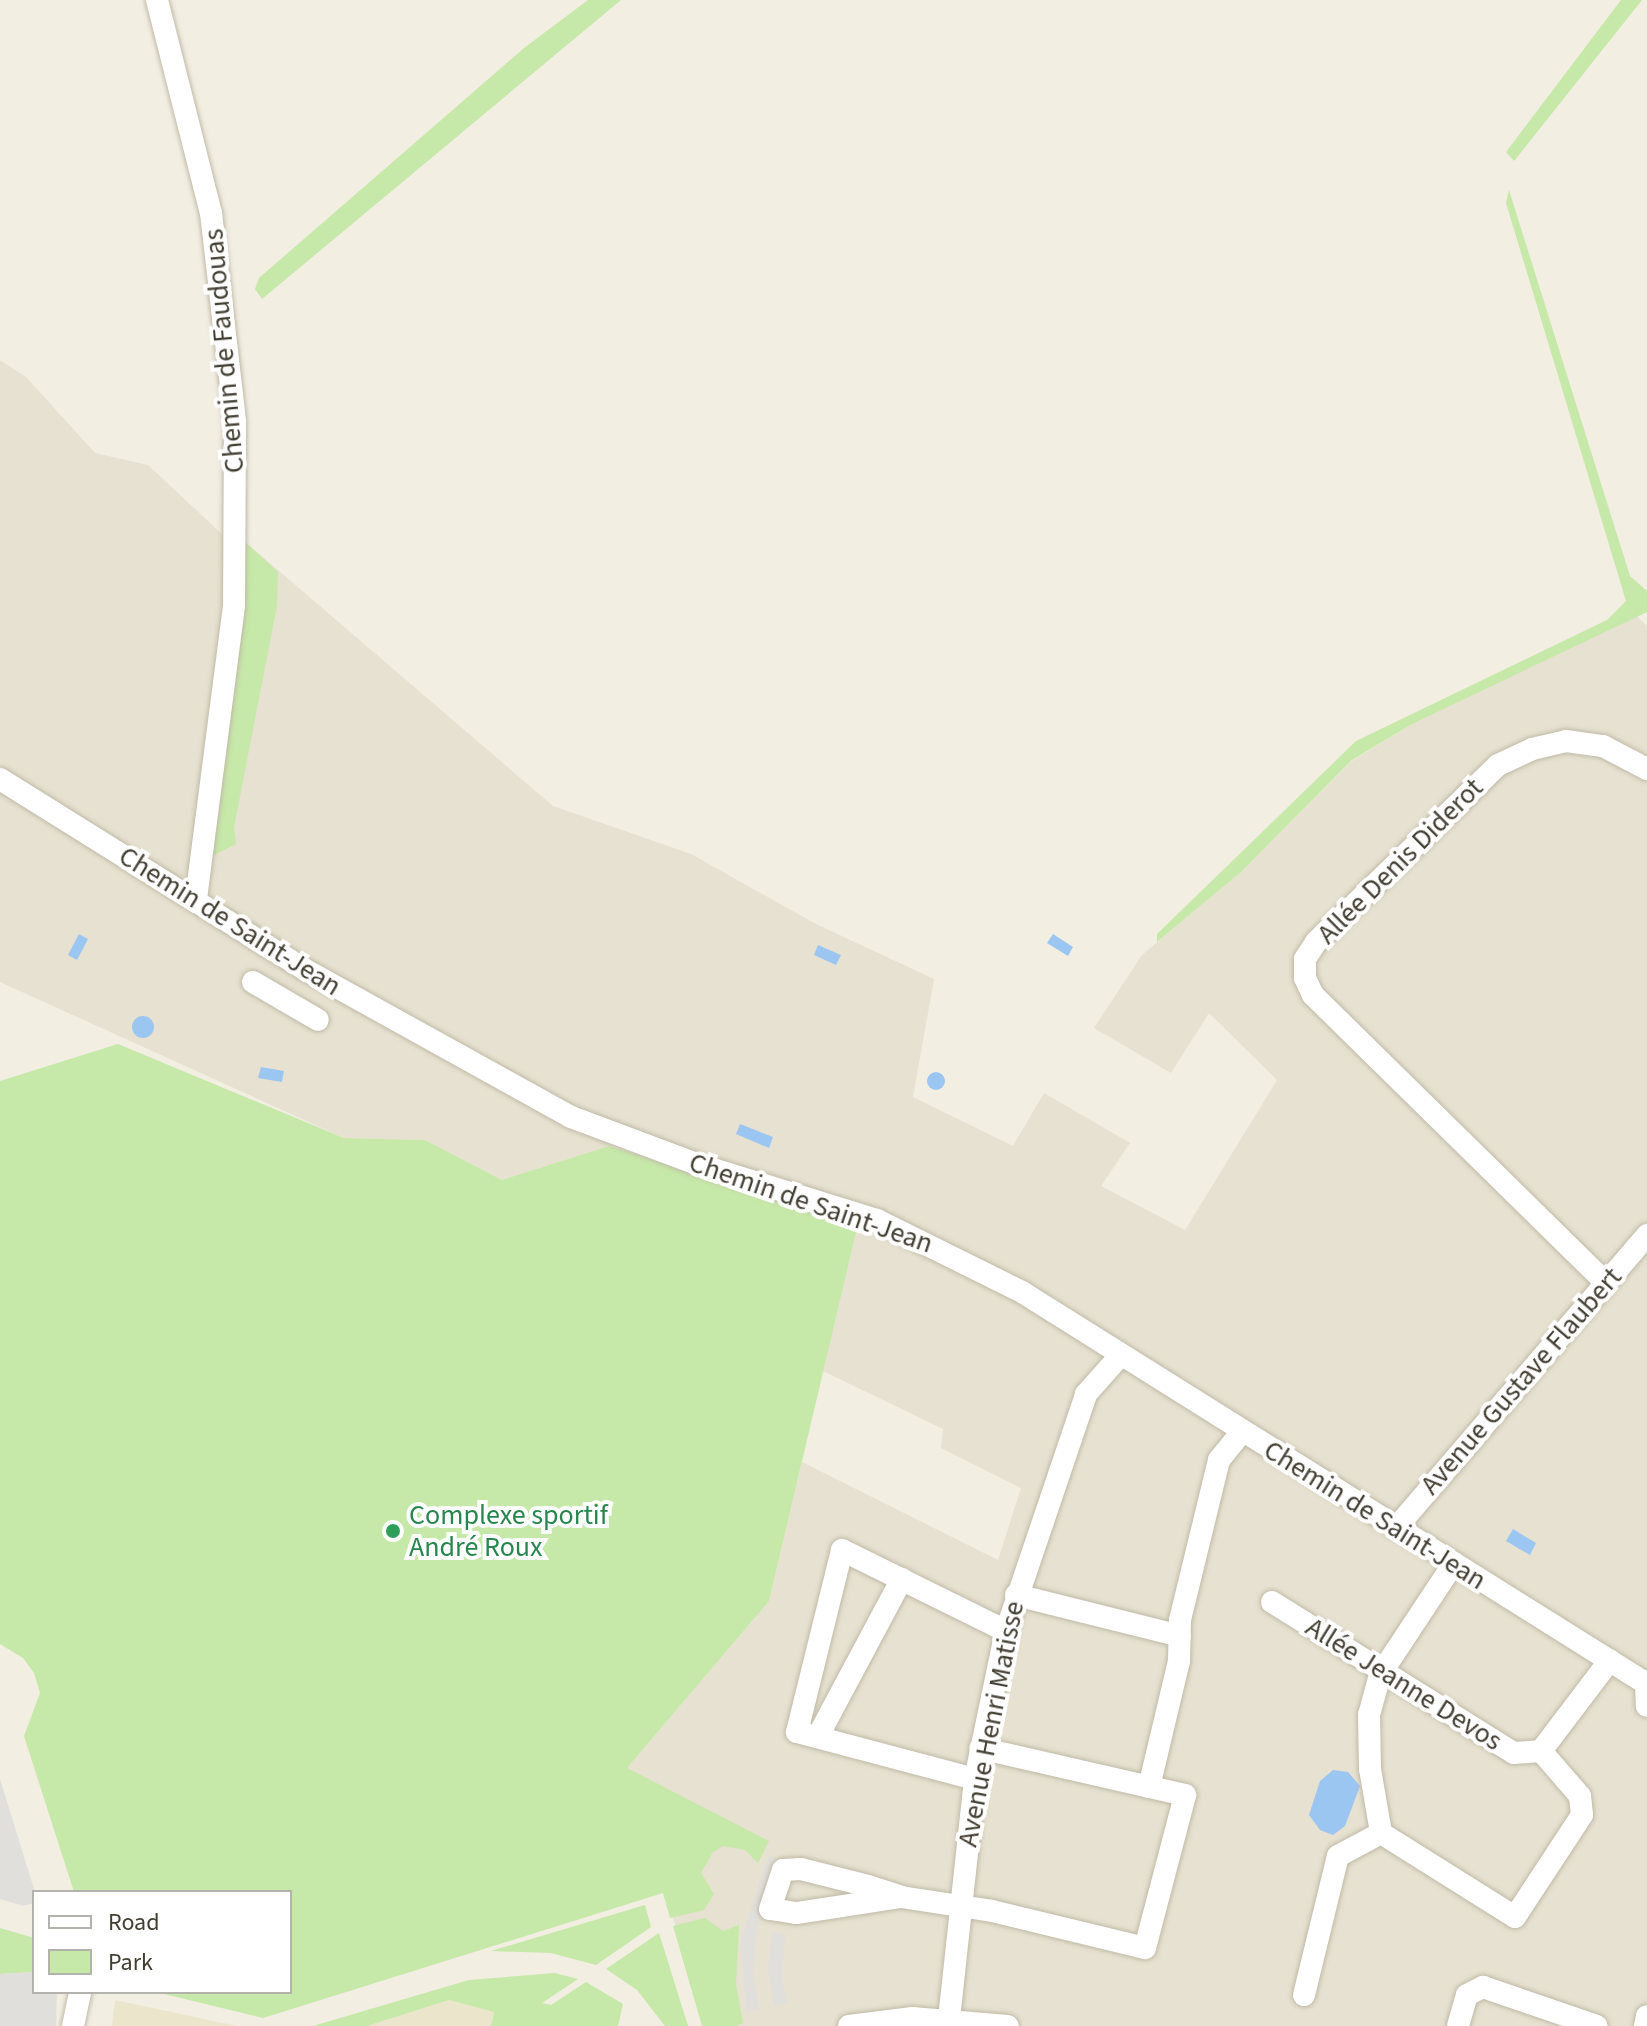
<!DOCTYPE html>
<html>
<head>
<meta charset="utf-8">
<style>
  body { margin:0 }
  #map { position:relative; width:1647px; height:2026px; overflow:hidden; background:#f2eee2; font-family:"Source Sans 3",sans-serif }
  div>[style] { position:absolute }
  .residential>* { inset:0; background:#e6e1d0 }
  .education>* { inset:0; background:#ebe5cb }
  .green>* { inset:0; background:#c6e8a8 }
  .parking>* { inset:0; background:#e1dfdb }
  .water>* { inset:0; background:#9bc6f2 }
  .round { border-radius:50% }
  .roads { filter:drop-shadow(0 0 2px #c0baa7) drop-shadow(0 0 2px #c0baa7) }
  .minor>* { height:22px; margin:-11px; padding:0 11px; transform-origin:11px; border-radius:11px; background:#fff }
  .dots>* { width:22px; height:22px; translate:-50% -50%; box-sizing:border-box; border:4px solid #fff; border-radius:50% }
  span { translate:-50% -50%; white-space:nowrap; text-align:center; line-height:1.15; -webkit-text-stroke:8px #fff; paint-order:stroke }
  .street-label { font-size:28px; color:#433e32 }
  .leisure-label { font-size:28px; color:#27864d }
  .left { translate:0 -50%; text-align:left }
  .legend { position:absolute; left:32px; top:1890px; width:260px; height:104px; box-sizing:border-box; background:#fff; border:2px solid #b4b2ad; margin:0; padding:10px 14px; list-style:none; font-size:24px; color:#433e32 }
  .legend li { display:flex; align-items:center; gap:16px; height:40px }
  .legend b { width:40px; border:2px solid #b4b2ad }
</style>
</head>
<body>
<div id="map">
  <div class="residential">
    <i style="clip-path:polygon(0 360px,26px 377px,95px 453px,148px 465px,225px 537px,243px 540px,553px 806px,691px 854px,816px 924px,934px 979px,913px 1097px,1013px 1146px,1044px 1093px,1130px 1143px,1101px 1186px,1185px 1230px,1277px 1080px,1209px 1013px,1171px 1073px,1094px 1028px,1142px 955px,1241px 872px,1352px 761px,1412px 724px,1636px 615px,1647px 626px,1647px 2026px,714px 2026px,663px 1893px,627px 1768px,769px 1601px,802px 1462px,998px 1560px,1021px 1488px,941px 1448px,943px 1429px,823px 1371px,858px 1224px,609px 1146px,502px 1180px,425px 1140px,344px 1138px,0 982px)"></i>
  </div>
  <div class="education">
    <i style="clip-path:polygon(115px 2000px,237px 2026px,112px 2026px)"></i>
    <i style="clip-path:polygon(449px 2000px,494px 2012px,491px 2026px,367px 2026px)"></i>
  </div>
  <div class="green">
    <i style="clip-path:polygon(588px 0,621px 0,262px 299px,255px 289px,259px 278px,524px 48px)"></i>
    <i style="clip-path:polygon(1621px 0,1642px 0,1514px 161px,1506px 152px)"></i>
    <i style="clip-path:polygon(1509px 190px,1630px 576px,1647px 591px,1647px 612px,1412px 724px,1352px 760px,1241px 872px,1157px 942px,1157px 934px,1356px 741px,1607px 620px,1626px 601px,1506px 203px)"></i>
    <i style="clip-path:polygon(243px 540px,278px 572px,277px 606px,234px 827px,236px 844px,212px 856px)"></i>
    <i style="clip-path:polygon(118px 1044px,344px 1138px,425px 1140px,502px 1180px,609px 1146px,858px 1224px,769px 1601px,627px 1768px,769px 1841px,758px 1863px,745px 1850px,723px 1846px,713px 1852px,701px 1873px,714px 1894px,704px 1910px,670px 1918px,663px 1893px,263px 2018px,156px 1992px,290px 1992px,290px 1892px,74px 1892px,24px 1736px,40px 1693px,34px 1673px,23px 1658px,0 1644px,0 1081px)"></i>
    <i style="clip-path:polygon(645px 1905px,651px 1927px,596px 1965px,551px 1953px,491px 1951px)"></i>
    <i style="clip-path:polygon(705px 1918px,723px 1931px,739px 1925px,736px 1984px,743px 2023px,736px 2026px,702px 2026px,673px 1926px)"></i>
    <i style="clip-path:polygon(0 1928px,34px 1938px,34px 1972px,0 1974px)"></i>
    <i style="clip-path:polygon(659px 1933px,688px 2026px,665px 2026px,637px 1990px,606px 1969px)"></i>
    <i style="clip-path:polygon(555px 1973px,578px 1979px,542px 2003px,551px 2005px,586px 1982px,623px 2004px,618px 2026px,491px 2026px,494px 2012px,449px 2000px,367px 2026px,313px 2026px,469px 1980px)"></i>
  </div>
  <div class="parking">
    <i style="clip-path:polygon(0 1779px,35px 1892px,34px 1903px,23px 1906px,0 1899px)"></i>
    <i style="clip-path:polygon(768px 1856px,779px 1860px,756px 1932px,753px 1975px,760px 2009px,746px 2012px,741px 1941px)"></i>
    <i style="clip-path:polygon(772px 1931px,785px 1935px,782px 1974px,787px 2003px,774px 2006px,768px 1969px)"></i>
    <i style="clip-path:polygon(34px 1972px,34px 1992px,57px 1992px,56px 2026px,0 2026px,0 1974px)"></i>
  </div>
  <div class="water">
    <i style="clip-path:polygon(79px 934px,88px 939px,77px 960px,68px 955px)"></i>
    <i style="clip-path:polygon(1053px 934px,1073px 947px,1068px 956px,1047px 943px)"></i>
    <i style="clip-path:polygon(818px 945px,841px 955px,836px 965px,814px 955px)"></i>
    <i class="round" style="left:132px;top:1016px;width:22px;height:22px"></i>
    <i style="clip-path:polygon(261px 1067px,284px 1071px,282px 1082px,258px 1078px)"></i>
    <i class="round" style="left:927px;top:1072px;width:18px;height:18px"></i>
    <i style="clip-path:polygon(740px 1124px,773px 1137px,769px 1148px,736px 1134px)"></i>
    <i style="clip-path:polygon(1513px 1529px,1536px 1543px,1530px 1555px,1506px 1541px)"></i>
    <i style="clip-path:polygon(1333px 1770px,1348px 1772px,1360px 1786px,1345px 1826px,1333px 1835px,1320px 1830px,1309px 1815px,1320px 1781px)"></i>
  </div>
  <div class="roads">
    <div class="minor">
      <i style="left:157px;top:0;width:220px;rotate:75.8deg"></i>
      <i style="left:211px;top:213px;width:210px;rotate:83.4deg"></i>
      <i style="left:235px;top:422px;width:184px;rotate:90.3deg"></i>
      <i style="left:234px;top:606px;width:295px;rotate:97.4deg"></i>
      <i style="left:0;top:779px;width:358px;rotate:32deg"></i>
      <i style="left:304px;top:969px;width:305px;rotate:29deg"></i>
      <i style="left:571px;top:1117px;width:134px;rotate:20.5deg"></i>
      <i style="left:697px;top:1164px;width:189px;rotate:17.3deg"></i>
      <i style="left:877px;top:1220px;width:162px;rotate:26.4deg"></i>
      <i style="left:1022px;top:1292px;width:738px;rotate:32.1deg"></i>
      <i style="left:253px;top:982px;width:75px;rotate:30.3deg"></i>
      <i style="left:1606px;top:1283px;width:411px;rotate:-135.5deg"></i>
      <i style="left:1313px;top:995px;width:19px;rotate:-115deg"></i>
      <i style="left:1305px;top:978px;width:19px;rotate:-90deg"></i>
      <i style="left:1305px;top:959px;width:20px;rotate:-57deg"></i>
      <i style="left:1316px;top:942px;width:254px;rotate:-44.2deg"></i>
      <i style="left:1498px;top:765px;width:38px;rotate:-25deg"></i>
      <i style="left:1532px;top:749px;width:35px;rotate:-13deg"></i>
      <i style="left:1566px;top:741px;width:37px;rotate:8deg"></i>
      <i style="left:1603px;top:746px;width:50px;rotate:27.6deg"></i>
      <i style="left:1396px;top:1528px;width:386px;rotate:-49.4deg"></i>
      <i style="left:1454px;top:1563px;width:134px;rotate:123.5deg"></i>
      <i style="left:1380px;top:1675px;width:41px;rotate:105.4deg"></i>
      <i style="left:1369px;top:1715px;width:54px;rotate:88.9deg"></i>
      <i style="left:1370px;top:1769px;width:65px;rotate:80.2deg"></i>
      <i style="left:1381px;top:1833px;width:158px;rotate:32.1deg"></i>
      <i style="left:1515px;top:1917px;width:122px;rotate:-56.7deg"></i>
      <i style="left:1582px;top:1815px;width:19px;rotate:-96deg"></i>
      <i style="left:1580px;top:1796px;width:60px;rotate:-130.9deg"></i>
      <i style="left:1541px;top:1751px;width:114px;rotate:-52.8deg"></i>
      <i style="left:1016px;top:1595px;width:169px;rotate:14deg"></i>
      <i style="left:1272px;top:1602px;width:285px;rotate:32deg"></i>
      <i style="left:1514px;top:1753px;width:27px;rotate:-4deg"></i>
      <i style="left:1646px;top:1683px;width:23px;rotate:88deg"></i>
      <i style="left:818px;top:1736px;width:178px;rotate:-61.9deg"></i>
      <i style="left:975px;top:1779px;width:184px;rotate:-165.2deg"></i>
      <i style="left:797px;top:1732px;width:187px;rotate:-76.1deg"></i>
      <i style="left:842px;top:1550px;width:183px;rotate:26.3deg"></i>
      <i style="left:1149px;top:1787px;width:130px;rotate:-76.6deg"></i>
      <i style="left:1179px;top:1661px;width:41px;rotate:-88.6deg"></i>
      <i style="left:1180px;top:1620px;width:165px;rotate:-76.3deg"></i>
      <i style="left:1219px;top:1460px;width:35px;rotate:-51deg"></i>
      <i style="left:801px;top:1869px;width:69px;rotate:14.2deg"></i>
      <i style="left:868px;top:1886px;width:35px;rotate:18deg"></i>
      <i style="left:901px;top:1897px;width:106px;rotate:171.3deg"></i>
      <i style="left:796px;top:1913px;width:26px;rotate:-171deg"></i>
      <i style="left:770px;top:1909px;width:41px;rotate:-71.6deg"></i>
      <i style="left:783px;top:1870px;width:18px;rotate:-3deg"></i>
      <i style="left:901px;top:1897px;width:92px;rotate:8.7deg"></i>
      <i style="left:992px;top:1911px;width:157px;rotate:13.6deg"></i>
      <i style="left:1145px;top:1948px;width:158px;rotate:-75.3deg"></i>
      <i style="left:1185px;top:1795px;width:210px;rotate:-167.1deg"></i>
      <i style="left:1304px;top:1995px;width:143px;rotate:-76.3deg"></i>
      <i style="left:1338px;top:1856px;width:49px;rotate:-28.1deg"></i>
      <i style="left:949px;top:2019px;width:241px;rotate:-83.8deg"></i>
      <i style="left:975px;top:1779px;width:151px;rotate:-78.2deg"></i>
      <i style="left:1006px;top:1631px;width:250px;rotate:-71.3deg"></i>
      <i style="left:1086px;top:1394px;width:50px;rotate:-48.3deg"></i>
      <i style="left:73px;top:2026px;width:35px;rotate:-78deg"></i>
      <i style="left:849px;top:2026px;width:64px;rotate:-7.2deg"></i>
      <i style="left:912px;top:2018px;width:96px;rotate:4.8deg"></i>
      <i style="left:1458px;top:2026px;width:32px;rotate:-74deg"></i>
      <i style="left:1467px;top:1995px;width:18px;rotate:-27deg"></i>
      <i style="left:1483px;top:1987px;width:120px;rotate:18.9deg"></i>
      <i style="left:1645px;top:2026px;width:10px;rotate:-79deg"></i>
    </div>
  </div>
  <div class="dots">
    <i style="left:393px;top:1531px;background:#2e9e5b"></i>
  </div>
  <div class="street-label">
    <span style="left:224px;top:351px;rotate:-95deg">Chemin de Faudouas</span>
    <span style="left:1400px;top:861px;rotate:-45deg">Allée Denis Diderot</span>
    <span style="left:230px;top:921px;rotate:32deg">Chemin de Saint-Jean</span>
    <span style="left:811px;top:1203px;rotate:19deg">Chemin de Saint-Jean</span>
    <span style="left:1521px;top:1381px;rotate:-49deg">Avenue Gustave Flaubert</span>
    <span style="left:1375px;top:1515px;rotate:32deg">Chemin de Saint-Jean</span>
    <span style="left:1404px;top:1684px;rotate:32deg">Allée Jeanne Devos</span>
    <span style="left:991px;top:1724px;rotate:-79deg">Avenue Henri Matisse</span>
  </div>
  <div class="leisure-label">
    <span class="left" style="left:409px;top:1531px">Complexe sportif<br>André Roux</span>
  </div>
  <ul class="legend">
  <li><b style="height:10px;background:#fff"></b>Road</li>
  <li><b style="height:22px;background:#c6e8a8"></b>Park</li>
  </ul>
</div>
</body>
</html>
